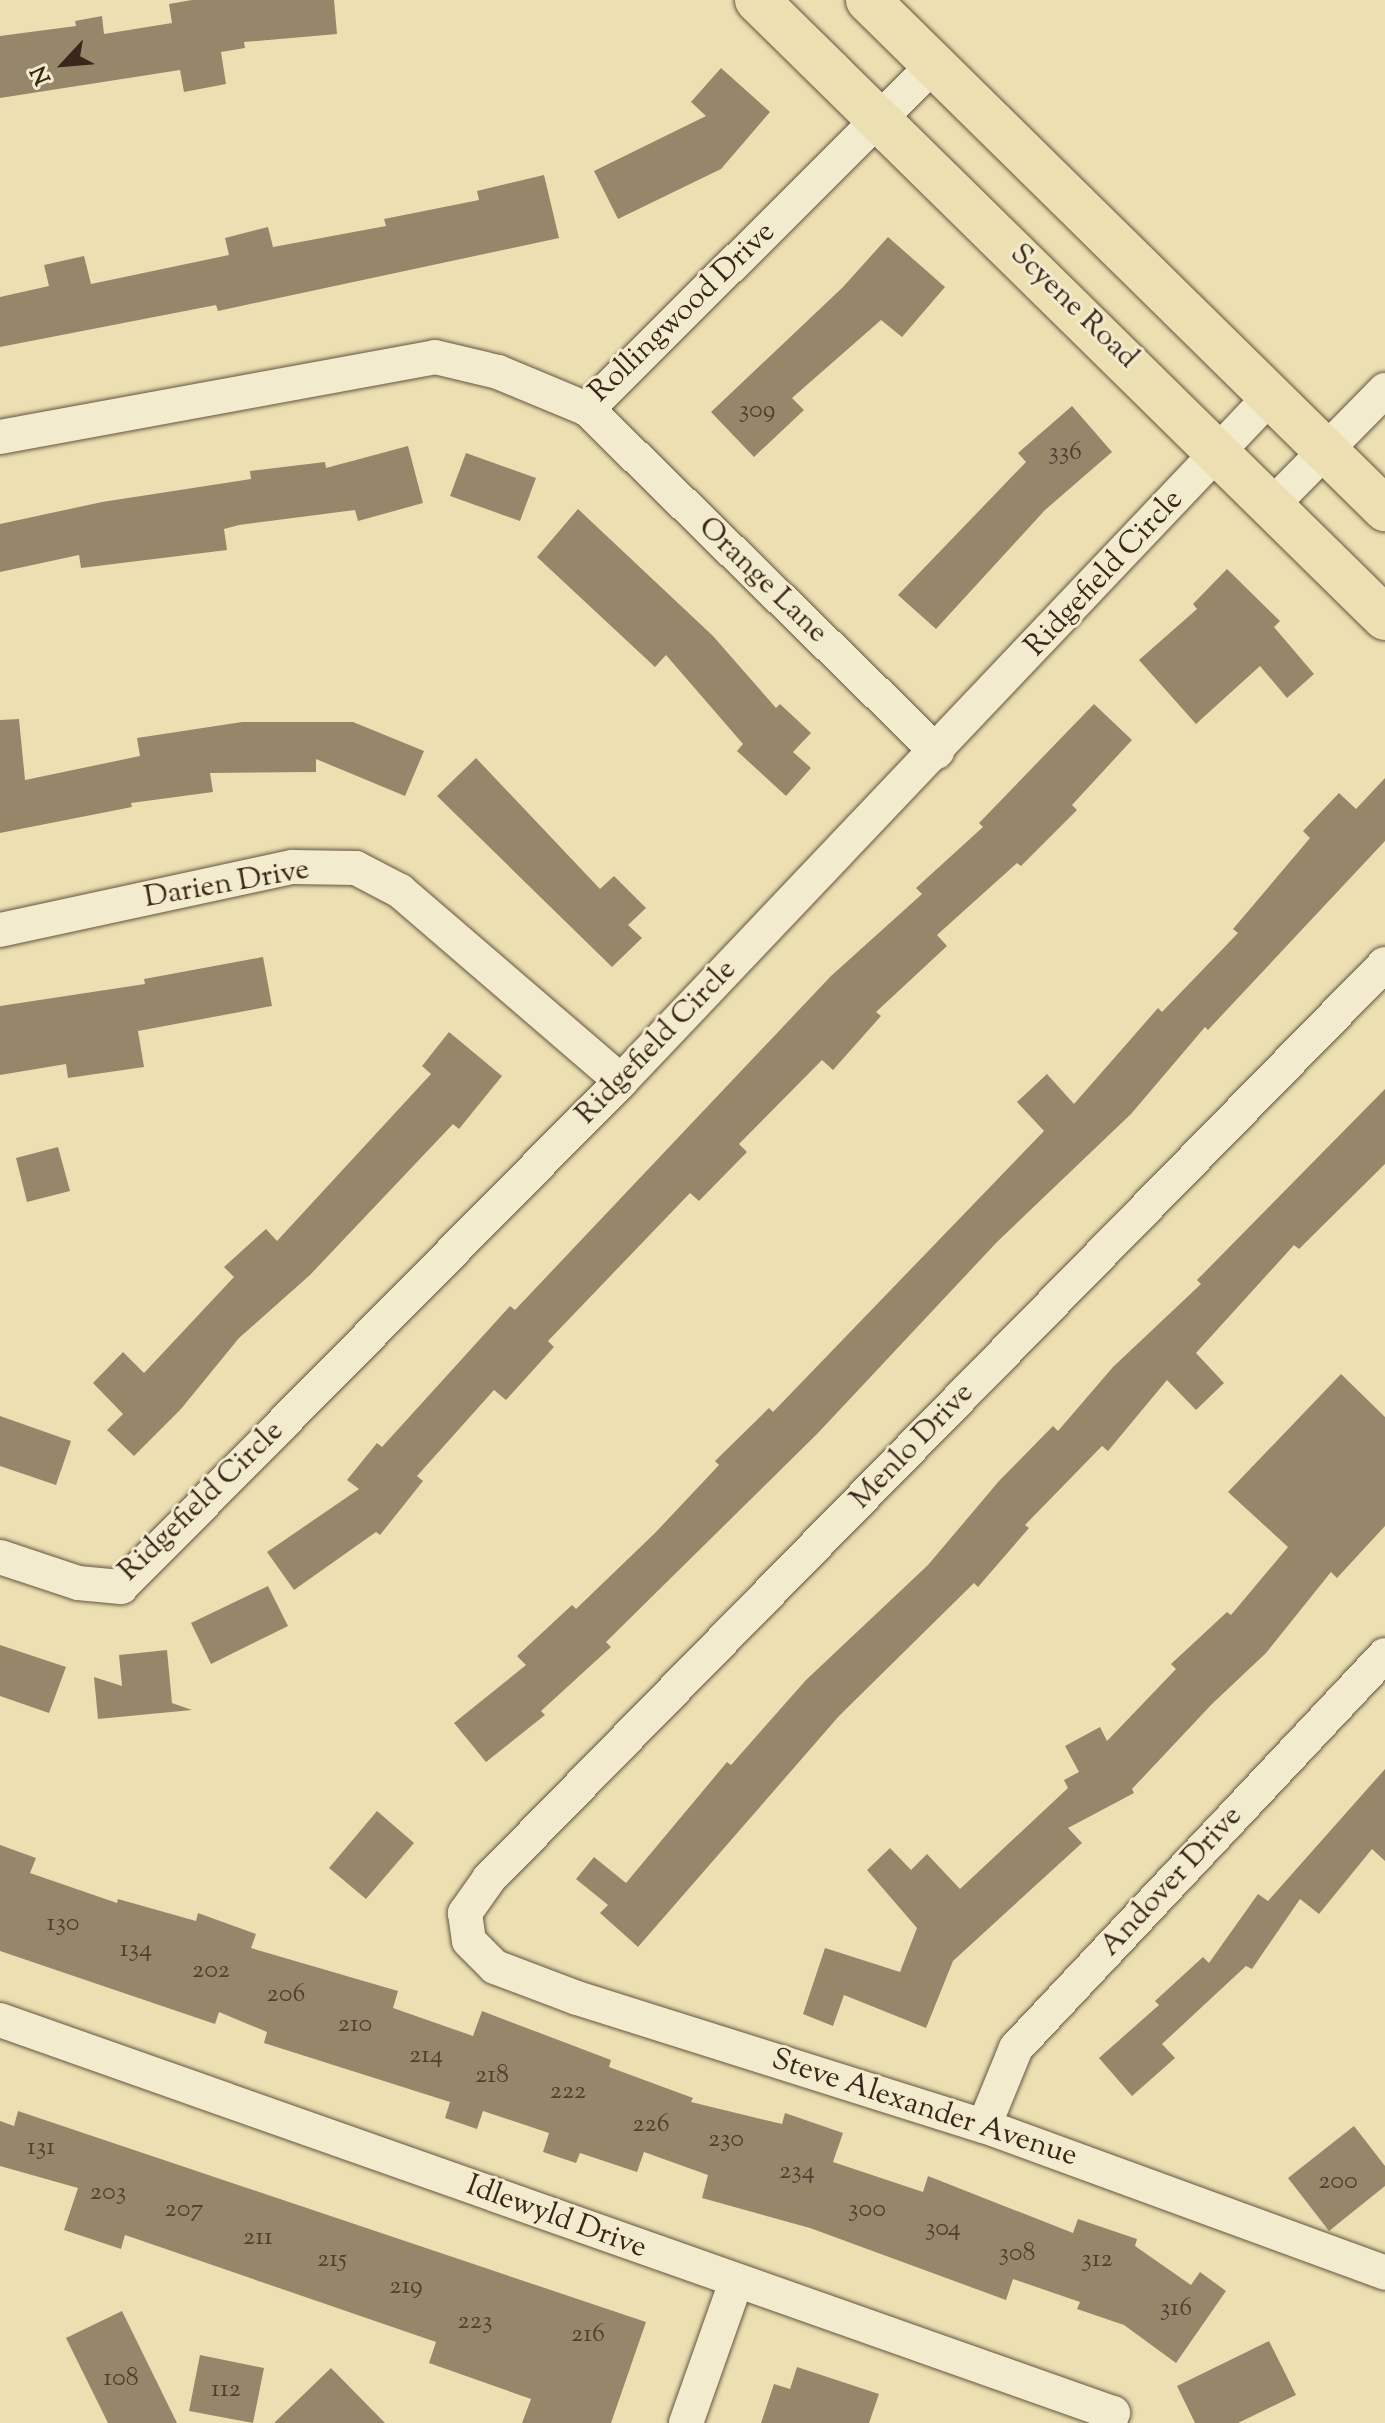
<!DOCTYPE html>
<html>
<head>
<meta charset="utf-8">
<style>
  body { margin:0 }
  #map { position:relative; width:1385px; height:2423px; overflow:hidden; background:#ece0b2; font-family:"Sorts Mill Goudy",serif }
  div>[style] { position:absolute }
  .building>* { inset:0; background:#97876a }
  .roads { filter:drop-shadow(0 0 2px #665541) drop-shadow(0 0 2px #665541) }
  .street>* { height:34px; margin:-17px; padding:0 17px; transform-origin:17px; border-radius:17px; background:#f3ebcd }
  .primary>* { height:44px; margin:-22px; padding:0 22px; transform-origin:22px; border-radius:22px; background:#ece0b2 }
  span { translate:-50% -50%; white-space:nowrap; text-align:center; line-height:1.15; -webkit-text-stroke:6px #f3ebcd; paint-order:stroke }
  .number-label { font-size:26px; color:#513f2f }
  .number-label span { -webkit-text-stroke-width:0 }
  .street-label { font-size:30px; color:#3a271b }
  .north { position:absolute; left:24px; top:24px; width:80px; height:80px; -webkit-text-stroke:6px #f3ebcd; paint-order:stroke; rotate:244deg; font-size:22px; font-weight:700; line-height:32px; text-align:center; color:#3a271b }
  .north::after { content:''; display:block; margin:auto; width:28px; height:36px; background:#3a271b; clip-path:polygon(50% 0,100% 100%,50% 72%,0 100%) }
</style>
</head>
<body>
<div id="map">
  <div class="building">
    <i style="clip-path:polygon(192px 0,334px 0,337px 34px,244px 42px,245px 48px,221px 52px,226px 84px,184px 92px,180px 70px,0 98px,0 36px,76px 26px,75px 21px,102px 16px,104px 34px,172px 23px,169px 4px)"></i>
    <i style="clip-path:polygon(721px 68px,770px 112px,721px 169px,618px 219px,594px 171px,706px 116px,691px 102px)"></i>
    <i style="clip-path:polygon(544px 175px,559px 238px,218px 311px,216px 305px,0 347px,0 297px,49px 286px,44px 265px,84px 256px,91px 284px,229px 255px,225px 238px,268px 227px,273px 247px,386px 226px,384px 219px,479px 200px,477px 191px)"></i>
    <i style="clip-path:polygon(888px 237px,945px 287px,902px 337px,881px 320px,792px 398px,804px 410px,754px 457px,711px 412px,843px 287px)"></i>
    <i style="clip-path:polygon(1072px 406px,1112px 452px,1045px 510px,936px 629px,898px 595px,1026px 462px,1018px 453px)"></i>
    <i style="clip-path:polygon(408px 446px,423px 503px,358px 521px,355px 510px,239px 525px,224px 529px,227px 550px,81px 568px,79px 555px,0 572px,0 524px,102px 502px,251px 479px,250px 471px,325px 462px,326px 468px)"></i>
    <i style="clip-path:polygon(466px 453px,536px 478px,520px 521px,450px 496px)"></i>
    <i style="clip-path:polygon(578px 509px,713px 636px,776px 708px,780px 704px,811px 733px,793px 752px,811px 768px,786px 796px,737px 751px,743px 744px,666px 655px,655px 667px,537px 557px)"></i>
    <i style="clip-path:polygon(1227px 569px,1280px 621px,1274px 627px,1314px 674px,1287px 698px,1260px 666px,1196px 724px,1139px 660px,1197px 609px,1193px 604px)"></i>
    <i style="clip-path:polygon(1094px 704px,1132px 740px,1072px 805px,1077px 810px,1021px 866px,1017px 863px,937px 935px,947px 946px,876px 1012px,881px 1016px,833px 1070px,822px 1060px,739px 1144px,747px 1152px,699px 1201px,690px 1193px,548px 1341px,554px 1347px,506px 1400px,494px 1390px,417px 1476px,423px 1481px,380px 1535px,376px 1532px,294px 1590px,267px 1552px,359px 1489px,347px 1480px,377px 1443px,382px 1447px,510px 1306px,515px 1310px,831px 976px,922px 894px,916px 888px,983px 827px,979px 823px)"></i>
    <i style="clip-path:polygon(19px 719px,25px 780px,140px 756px,137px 738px,242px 722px,353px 722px,424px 751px,405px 796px,316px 759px,316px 772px,210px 773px,213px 792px,131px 803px,132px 807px,0 833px,0 720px)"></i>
    <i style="clip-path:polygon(476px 758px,600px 889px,614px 876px,646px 908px,628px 925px,642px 938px,612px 967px,437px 796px)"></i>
    <i style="clip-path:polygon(1385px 778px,1385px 841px,1208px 1030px,1205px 1027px,1131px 1114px,997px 1242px,818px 1433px,606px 1642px,611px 1647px,541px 1711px,545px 1715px,486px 1762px,454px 1723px,526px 1665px,517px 1656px,572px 1605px,576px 1609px,655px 1533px,719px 1465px,715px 1461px,769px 1408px,773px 1412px,1044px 1131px,1017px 1102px,1047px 1074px,1074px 1104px,1158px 1008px,1162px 1012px,1238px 933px,1233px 929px,1310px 838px,1303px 831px,1339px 793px,1356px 809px)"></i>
    <i style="clip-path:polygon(263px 957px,272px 1006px,138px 1031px,144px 1067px,68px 1078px,66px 1064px,0 1075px,0 1006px,145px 984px,144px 979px)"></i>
    <i style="clip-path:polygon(449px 1032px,502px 1076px,459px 1129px,453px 1124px,310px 1275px,239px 1338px,181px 1409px,134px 1456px,107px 1430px,123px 1414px,93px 1383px,123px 1352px,144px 1373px,234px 1277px,224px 1267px,266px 1229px,277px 1241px,431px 1074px,422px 1066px)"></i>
    <i style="clip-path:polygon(1385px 1089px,1385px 1164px,1299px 1249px,1294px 1245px,1196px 1353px,1224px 1383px,1196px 1410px,1167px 1380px,1108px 1451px,1102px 1446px,1025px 1525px,1029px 1528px,978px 1587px,974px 1583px,839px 1716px,638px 1947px,600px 1913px,608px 1905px,576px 1879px,594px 1857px,626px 1883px,727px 1762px,731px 1765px,806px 1680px,928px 1565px,999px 1481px,1053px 1426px,1058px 1431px,1113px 1367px,1201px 1284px,1197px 1280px)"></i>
    <i style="clip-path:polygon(58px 1147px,70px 1191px,27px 1202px,16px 1158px)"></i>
    <i style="clip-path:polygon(1341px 1374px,1385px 1417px,1385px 1526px,1337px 1578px,1331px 1572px,1266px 1653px,1212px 1704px,1132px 1789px,1134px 1793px,1068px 1828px,1082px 1843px,953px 1961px,926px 2028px,844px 1995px,833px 2026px,803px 2014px,825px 1948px,900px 1972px,917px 1928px,867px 1870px,890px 1848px,911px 1870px,927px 1854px,960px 1889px,1068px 1788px,1064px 1780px,1079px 1772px,1065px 1746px,1100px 1727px,1107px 1741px,1176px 1669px,1171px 1664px,1227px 1612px,1231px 1615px,1288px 1547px,1228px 1492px)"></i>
    <i style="clip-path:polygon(0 1416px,71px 1441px,56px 1485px,0 1466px)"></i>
    <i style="clip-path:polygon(268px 1586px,288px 1626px,211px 1664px,191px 1623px)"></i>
    <i style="clip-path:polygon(0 1645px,66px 1667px,49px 1713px,0 1696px)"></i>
    <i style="clip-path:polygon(167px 1650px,172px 1703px,192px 1710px,98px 1719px,94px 1677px,122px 1686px,119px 1655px)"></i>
    <i style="clip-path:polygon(1385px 1769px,1385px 1861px,1372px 1849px,1319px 1914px,1300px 1899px,1252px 1969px,1246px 1966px,1162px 2044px,1175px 2058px,1132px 2096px,1099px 2058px,1159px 2005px,1155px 2001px,1203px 1957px,1209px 1963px,1258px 1894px,1268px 1901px)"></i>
    <i style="clip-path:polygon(377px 1811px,414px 1843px,366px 1899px,329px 1868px)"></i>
    <i style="clip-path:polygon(0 1845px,36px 1858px,30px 1873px,117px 1903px,118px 1899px,196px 1921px,198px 1913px,256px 1934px,251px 1948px,398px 1991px,393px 2008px,473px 2036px,482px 2011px,611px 2060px,609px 2067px,693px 2098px,691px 2102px,782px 2124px,785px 2113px,843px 2133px,833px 2162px,923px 2192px,928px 2176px,1073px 2233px,1078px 2219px,1137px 2239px,1135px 2246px,1191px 2285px,1200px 2272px,1226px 2291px,1176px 2363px,1124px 2325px,1077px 2309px,1080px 2302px,1013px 2279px,1006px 2300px,810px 2228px,702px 2198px,708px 2175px,644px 2152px,637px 2172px,580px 2153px,576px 2163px,543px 2152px,549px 2133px,483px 2111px,477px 2129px,445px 2118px,450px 2102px,264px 2043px,267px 2032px,219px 2012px,215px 2024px,0 1951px)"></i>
    <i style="clip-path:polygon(18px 2111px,646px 2322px,611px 2423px,522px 2423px,531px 2399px,429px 2363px,436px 2342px,125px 2235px,121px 2249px,64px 2230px,78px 2188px,0 2166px,0 2121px,14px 2126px)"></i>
    <i style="clip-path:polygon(1354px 2126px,1385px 2166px,1385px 2186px,1329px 2231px,1288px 2178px)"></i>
    <i style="clip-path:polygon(122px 2311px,177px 2423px,108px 2423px,66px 2338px)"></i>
    <i style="clip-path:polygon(1269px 2341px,1296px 2395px,1238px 2423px,1195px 2423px,1177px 2386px)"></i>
    <i style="clip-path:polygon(200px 2355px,264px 2368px,253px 2423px,189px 2411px)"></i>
    <i style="clip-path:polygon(797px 2367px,879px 2394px,869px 2423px,761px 2423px,774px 2384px,790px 2389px)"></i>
    <i style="clip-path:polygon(331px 2368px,385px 2423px,274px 2423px)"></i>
  </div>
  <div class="roads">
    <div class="street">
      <i style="left:587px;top:409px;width:489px;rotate:-44.8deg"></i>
      <i style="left:0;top:437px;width:442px;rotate:-10.4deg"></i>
      <i style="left:435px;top:357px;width:65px;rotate:13.4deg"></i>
      <i style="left:498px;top:372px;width:96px;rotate:22.6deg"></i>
      <i style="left:587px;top:409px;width:490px;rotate:44.4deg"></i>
      <i style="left:1273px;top:504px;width:160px;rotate:-45.5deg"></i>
      <i style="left:0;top:930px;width:299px;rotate:-12.2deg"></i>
      <i style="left:292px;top:867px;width:64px;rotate:0.9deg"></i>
      <i style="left:356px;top:868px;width:50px;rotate:27.6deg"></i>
      <i style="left:400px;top:891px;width:291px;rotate:40.7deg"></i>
      <i style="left:1385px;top:964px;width:1281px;rotate:134.4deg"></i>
      <i style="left:489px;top:1879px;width:42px;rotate:125.2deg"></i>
      <i style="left:465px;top:1913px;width:28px;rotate:82deg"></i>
      <i style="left:469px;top:1941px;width:37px;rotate:45deg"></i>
      <i style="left:495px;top:1967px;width:88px;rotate:20.7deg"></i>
      <i style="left:577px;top:1998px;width:427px;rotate:17.5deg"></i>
      <i style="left:984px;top:2126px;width:427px;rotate:20.1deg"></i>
      <i style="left:0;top:1557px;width:82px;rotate:18.4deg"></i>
      <i style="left:78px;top:1583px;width:43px;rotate:5.3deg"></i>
      <i style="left:121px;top:1587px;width:711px;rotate:-45.34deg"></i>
      <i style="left:621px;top:1081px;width:941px;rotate:-46.51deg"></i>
      <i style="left:0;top:2020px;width:1180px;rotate:19.45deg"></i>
      <i style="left:1113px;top:2413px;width:11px;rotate:112deg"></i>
      <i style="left:984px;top:2126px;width:84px;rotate:-67.7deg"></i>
      <i style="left:1016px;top:2048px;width:539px;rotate:-46.8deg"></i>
      <i style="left:686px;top:2423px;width:150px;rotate:-70.5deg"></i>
    </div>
    <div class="primary">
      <i style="left:757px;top:0;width:881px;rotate:44.54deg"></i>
      <i style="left:868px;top:0;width:726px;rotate:44.55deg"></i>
    </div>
  </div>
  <div class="number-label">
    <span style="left:757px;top:411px">309</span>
    <span style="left:1065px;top:453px">336</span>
    <span style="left:63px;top:1924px">130</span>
    <span style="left:136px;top:1950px">134</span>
    <span style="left:211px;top:1971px">202</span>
    <span style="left:286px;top:1995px">206</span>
    <span style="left:355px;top:2025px">210</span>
    <span style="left:426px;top:2056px">214</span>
    <span style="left:492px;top:2076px">218</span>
    <span style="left:568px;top:2092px">222</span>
    <span style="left:651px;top:2125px">226</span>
    <span style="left:726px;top:2140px">230</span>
    <span style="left:41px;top:2148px">131</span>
    <span style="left:797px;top:2172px">234</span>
    <span style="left:1338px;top:2182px">200</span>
    <span style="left:108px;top:2193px">203</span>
    <span style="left:184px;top:2210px">207</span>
    <span style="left:867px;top:2210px">300</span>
    <span style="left:943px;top:2229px">304</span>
    <span style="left:258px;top:2238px">211</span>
    <span style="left:1017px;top:2254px">308</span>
    <span style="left:332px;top:2260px">215</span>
    <span style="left:1097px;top:2260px">312</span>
    <span style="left:406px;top:2287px">219</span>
    <span style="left:1176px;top:2309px">316</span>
    <span style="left:475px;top:2322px">223</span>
    <span style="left:588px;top:2335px">216</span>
    <span style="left:121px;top:2379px">108</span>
    <span style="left:226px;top:2390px">112</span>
  </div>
  <div class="street-label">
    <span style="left:1073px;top:307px;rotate:44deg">Scyene Road</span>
    <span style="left:683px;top:313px;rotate:-44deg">Rollingwood Drive</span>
    <span style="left:1105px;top:574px;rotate:-47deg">Ridgefield Circle</span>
    <span style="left:762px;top:581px;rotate:44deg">Orange Lane</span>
    <span style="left:227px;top:885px;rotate:-10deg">Darien Drive</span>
    <span style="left:657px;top:1043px;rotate:-46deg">Ridgefield Circle</span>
    <span style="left:913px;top:1447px;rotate:-46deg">Menlo Drive</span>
    <span style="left:202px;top:1502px;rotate:-44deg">Ridgefield Circle</span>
    <span style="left:1172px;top:1882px;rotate:-47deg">Andover Drive</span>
    <span style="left:924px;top:2109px;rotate:18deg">Steve Alexander Avenue</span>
    <span style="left:556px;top:2218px;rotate:20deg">Idlewyld Drive</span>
  </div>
  <div class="north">N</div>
</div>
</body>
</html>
